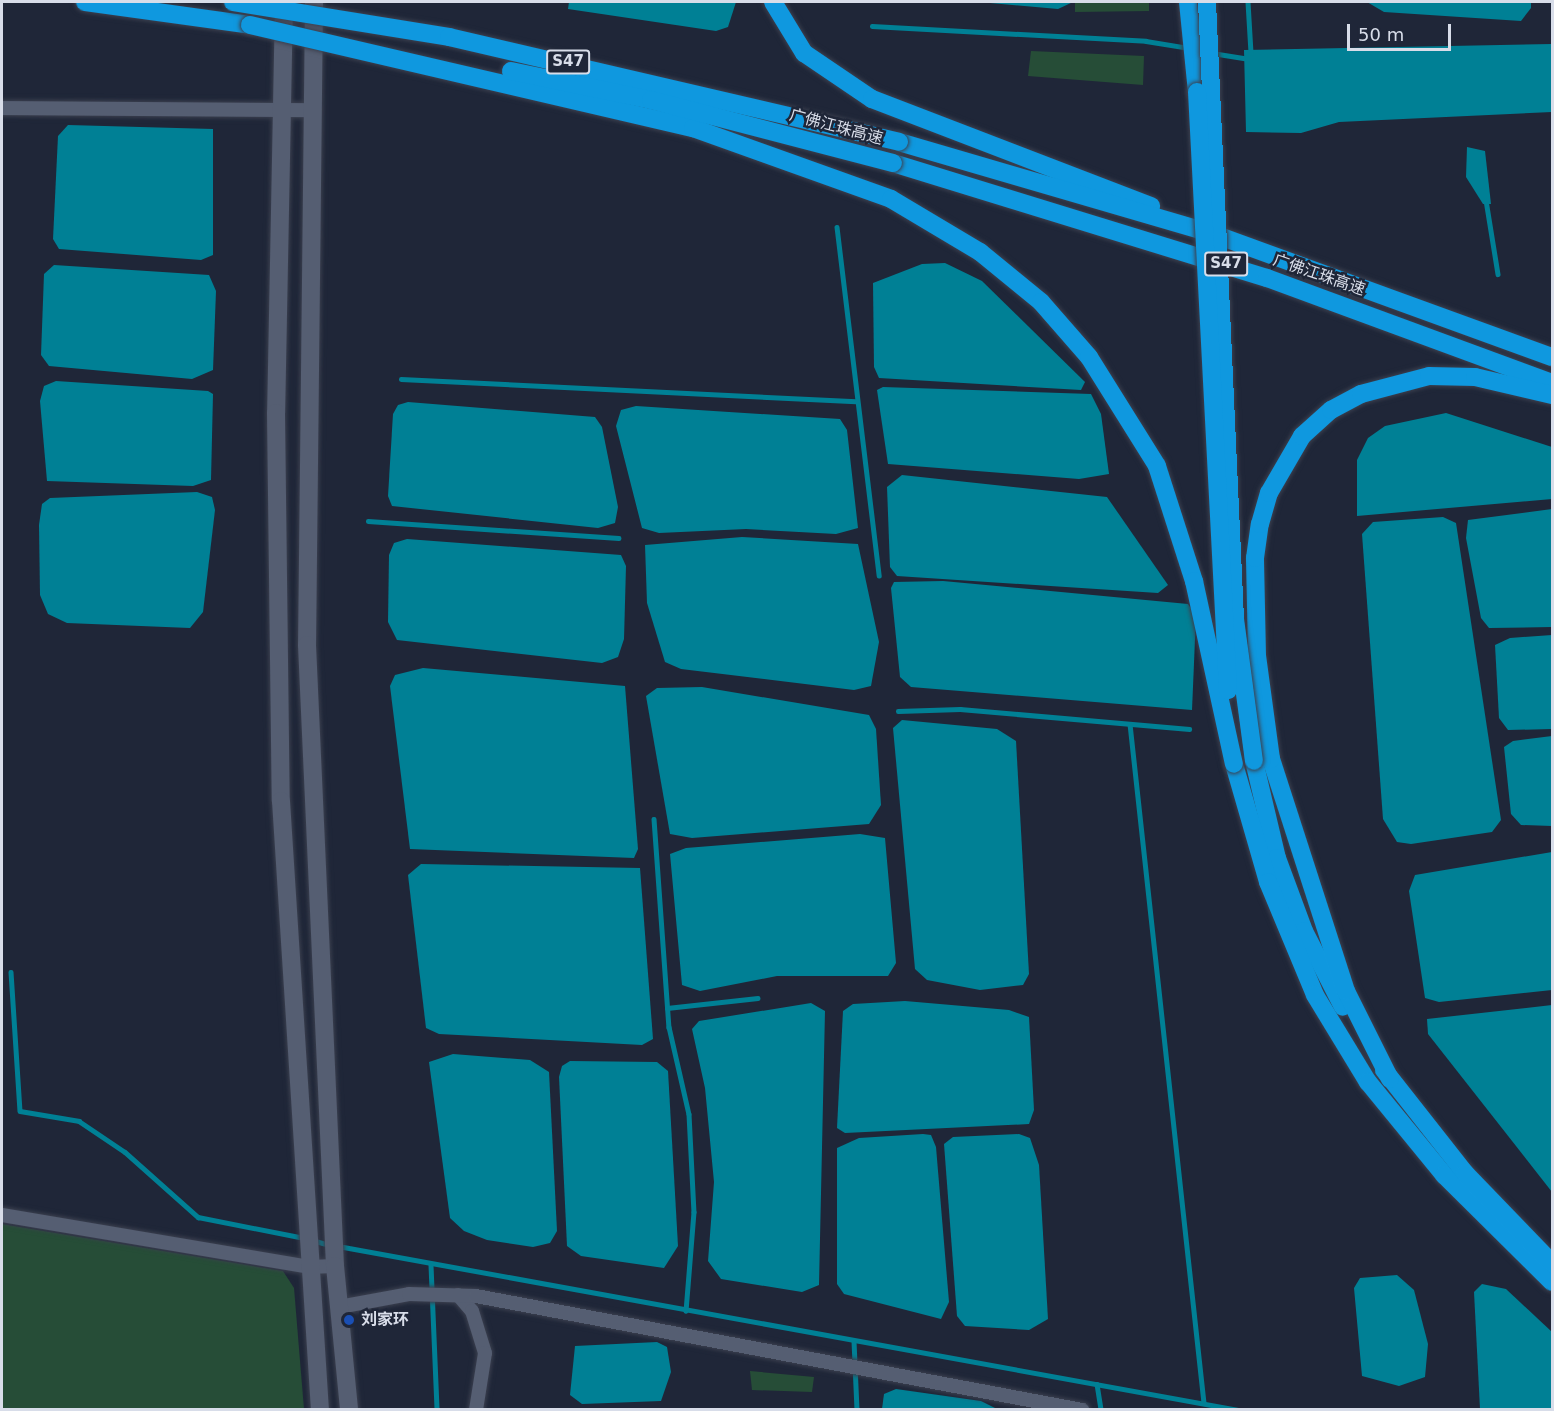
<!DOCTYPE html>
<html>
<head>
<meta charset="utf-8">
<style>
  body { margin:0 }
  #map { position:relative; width:1554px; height:1411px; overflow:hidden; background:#1f2638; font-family:"DejaVu Sans","Noto Sans SC",sans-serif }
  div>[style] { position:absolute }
  .green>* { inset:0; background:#264d37 }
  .water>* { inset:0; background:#008095 }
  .stream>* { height:4.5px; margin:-2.25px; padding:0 2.25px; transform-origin:2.25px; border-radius:2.25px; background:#008095 }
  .roads { filter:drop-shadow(0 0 2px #3b404f) drop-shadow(0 0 2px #3b404f) }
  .minor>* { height:14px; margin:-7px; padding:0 7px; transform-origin:7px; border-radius:7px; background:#555e72 }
  .secondary>* { height:18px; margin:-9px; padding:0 9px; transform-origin:9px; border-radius:9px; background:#555e72 }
  .motorway>* { height:18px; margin:-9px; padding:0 9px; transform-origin:9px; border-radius:9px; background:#0f98df }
  .bridges { filter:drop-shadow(0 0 2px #3b404f) drop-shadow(0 0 2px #3b404f) }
  .motorway-bridge>* { height:18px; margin:-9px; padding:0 9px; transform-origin:9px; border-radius:9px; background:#0f98df }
  .dots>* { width:16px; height:16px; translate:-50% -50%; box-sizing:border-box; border:3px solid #1f2638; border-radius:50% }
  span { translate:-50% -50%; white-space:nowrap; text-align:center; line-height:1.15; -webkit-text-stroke:5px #1f2638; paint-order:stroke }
  .shield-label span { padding:2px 4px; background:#1f2638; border:2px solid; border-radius:4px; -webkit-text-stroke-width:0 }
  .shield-label { font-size:15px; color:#d8dde9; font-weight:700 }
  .street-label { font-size:16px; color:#d8dde9 }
  .poi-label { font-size:16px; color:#d8dde9; font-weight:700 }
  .left { translate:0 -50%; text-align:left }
  .frame { position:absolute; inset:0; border:3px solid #d8dde9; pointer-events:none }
  .scale { position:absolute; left:1347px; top:24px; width:104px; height:27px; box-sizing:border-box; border:3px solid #d8dde9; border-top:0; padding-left:8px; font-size:18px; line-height:21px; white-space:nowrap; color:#d8dde9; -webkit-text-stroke:4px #1f2638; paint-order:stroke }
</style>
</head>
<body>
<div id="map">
  <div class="green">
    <i style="clip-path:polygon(1075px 2px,1149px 2px,1149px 11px,1075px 12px)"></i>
    <i style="clip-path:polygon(1031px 51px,1144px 56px,1143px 85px,1028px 76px)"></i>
    <i style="clip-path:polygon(2px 1224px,283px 1271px,294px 1288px,304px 1409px,2px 1409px)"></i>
    <i style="clip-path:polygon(750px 1371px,814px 1377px,812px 1392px,752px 1390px)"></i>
  </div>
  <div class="water">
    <i style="clip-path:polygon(569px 2px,736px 2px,728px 27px,716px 31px,568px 9px)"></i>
    <i style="clip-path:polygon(979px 2px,1073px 2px,1058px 9px)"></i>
    <i style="clip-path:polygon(1367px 2px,1531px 2px,1531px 8px,1521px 21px,1384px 12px)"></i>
    <i style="clip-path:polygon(1552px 44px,1552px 112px,1339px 122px,1301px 133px,1246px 132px,1244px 50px)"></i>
    <i style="clip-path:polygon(68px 125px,213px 129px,213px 255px,201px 260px,59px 249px,53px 239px,58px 136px)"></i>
    <i style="clip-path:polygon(1467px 147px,1485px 151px,1491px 204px,1483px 204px,1466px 177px)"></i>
    <i style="clip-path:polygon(945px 263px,982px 281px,1085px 382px,1081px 390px,879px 378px,874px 367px,873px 283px,922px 264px)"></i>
    <i style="clip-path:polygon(54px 265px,209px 275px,216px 291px,213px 370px,192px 379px,49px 366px,41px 355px,44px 274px)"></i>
    <i style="clip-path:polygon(56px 381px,208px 391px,213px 394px,211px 480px,193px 486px,47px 481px,40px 401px,44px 386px)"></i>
    <i style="clip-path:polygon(883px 387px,1091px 394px,1101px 414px,1109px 474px,1079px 479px,888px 464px,877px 390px)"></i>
    <i style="clip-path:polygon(408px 402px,595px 417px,602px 427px,618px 507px,615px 523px,598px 528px,392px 506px,388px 496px,393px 414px,398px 405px)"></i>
    <i style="clip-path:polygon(636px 406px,840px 419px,847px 430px,858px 528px,836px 534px,746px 529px,659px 533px,642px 528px,616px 426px,621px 410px)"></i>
    <i style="clip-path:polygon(1446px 413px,1552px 447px,1552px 499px,1357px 516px,1357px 460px,1368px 438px,1385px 426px)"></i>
    <i style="clip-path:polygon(902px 475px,1107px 497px,1168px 585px,1158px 593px,897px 576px,890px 567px,887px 487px)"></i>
    <i style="clip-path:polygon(197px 492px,212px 497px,215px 510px,203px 612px,190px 628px,67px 623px,48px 614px,40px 595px,39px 525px,42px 504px,50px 498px)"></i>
    <i style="clip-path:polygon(1552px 509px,1552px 627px,1489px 628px,1481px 618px,1466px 538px,1468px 520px)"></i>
    <i style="clip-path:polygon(1443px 517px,1456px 523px,1501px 820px,1492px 832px,1411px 844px,1397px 842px,1383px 819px,1362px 534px,1373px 522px)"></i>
    <i style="clip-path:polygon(742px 537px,858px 544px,879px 642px,871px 686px,854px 690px,681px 669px,665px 662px,647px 603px,645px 545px)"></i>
    <i style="clip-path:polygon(407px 539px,621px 555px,626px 566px,624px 639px,618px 657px,602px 663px,397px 640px,388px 622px,389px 555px,394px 543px)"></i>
    <i style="clip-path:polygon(943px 581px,1188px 604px,1196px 616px,1192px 710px,911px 687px,900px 677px,891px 588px,894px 582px)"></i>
    <i style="clip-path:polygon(1552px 635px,1552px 729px,1508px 730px,1499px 718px,1495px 645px,1510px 638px)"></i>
    <i style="clip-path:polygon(423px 668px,625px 686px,638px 849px,634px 858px,410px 849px,390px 686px,395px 675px)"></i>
    <i style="clip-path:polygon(702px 687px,869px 715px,876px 729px,881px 805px,869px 824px,692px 838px,670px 834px,646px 696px,657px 688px)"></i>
    <i style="clip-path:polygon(902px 720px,997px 729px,1016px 741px,1029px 974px,1023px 985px,980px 990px,927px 980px,915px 969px,893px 728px)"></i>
    <i style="clip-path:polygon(1552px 736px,1552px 826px,1521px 825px,1511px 814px,1504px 747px,1513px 741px)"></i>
    <i style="clip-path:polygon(860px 834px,885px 838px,896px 963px,888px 976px,777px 976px,700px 991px,682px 985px,670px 854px,686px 848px)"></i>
    <i style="clip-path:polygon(1552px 852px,1552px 990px,1439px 1002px,1425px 998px,1409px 891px,1415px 875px)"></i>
    <i style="clip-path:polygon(421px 864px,640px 868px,653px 1039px,642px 1045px,439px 1034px,426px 1028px,408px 875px)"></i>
    <i style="clip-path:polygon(905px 1001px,1009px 1010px,1029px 1017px,1034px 1110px,1029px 1124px,845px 1133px,837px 1128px,843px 1011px,853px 1004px)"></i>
    <i style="clip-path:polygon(811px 1003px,825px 1011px,819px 1285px,802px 1292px,721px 1279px,708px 1261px,714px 1182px,705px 1088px,692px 1029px,699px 1021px)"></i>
    <i style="clip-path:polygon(1552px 1005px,1552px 1192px,1428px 1034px,1427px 1019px)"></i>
    <i style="clip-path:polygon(453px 1054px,530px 1060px,549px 1072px,557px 1231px,550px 1243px,533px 1247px,487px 1240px,464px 1231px,450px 1218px,429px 1062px)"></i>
    <i style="clip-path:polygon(570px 1061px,657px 1062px,668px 1071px,678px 1246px,664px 1268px,581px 1256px,567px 1246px,559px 1077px,562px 1066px)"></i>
    <i style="clip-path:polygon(923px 1134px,931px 1135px,936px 1147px,949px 1302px,941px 1319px,844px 1294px,837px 1284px,837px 1148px,859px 1138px)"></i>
    <i style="clip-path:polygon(1019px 1134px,1030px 1138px,1039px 1165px,1048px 1319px,1029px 1330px,965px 1326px,957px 1316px,944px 1144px,953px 1137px)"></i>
    <i style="clip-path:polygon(1397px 1275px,1414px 1290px,1428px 1344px,1425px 1377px,1399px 1386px,1362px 1376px,1354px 1288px,1360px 1278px)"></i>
    <i style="clip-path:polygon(1482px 1284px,1506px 1289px,1552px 1332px,1552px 1409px,1480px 1409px,1474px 1292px)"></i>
    <i style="clip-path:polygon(657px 1342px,667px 1347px,671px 1372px,661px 1401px,582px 1404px,570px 1395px,575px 1346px)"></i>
    <i style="clip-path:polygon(896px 1389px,981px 1401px,997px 1409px,882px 1409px,884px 1394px)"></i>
  </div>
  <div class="stream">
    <i style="left:1248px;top:2px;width:51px;rotate:86.6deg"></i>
    <i style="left:872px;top:26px;width:274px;rotate:3.1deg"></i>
    <i style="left:1146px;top:41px;width:44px;rotate:9.2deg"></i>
    <i style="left:1212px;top:53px;width:36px;rotate:9deg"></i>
    <i style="left:1486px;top:200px;width:75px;rotate:80.8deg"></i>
    <i style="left:837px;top:227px;width:351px;rotate:83.1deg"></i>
    <i style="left:401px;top:379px;width:455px;rotate:2.8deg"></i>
    <i style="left:368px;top:521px;width:251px;rotate:3.9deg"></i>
    <i style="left:898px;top:711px;width:62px;rotate:-1.8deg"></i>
    <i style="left:960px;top:709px;width:230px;rotate:5deg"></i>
    <i style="left:1130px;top:724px;width:683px;rotate:83.78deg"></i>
    <i style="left:654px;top:819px;width:209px;rotate:85.9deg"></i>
    <i style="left:669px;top:1027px;width:89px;rotate:77.1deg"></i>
    <i style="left:689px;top:1114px;width:98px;rotate:87.1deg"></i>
    <i style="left:694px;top:1212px;width:99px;rotate:94.6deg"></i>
    <i style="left:11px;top:972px;width:139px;rotate:86.3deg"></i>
    <i style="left:20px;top:1111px;width:60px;rotate:9.6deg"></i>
    <i style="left:79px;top:1121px;width:55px;rotate:34deg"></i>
    <i style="left:125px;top:1152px;width:98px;rotate:41.7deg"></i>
    <i style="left:198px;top:1217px;width:108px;rotate:11.2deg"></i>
    <i style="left:667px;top:1008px;width:91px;rotate:-6.3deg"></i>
    <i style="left:312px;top:1240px;width:19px;rotate:16deg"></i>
    <i style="left:338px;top:1246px;width:916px;rotate:10.32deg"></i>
    <i style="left:431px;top:1265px;width:145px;rotate:87.6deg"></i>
    <i style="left:854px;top:1341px;width:69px;rotate:87.5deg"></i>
    <i style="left:1097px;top:1384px;width:26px;rotate:81deg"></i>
  </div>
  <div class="roads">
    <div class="minor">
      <i style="left:2px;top:108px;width:310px;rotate:0.4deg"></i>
      <i style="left:2px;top:1215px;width:310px;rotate:9.6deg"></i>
      <i style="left:308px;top:1267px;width:27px;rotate:-2deg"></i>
      <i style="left:458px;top:1295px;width:21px;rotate:49deg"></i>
      <i style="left:472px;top:1311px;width:44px;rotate:72.8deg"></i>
      <i style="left:485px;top:1353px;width:58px;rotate:99deg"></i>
      <i style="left:339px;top:1307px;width:71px;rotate:-10.5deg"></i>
      <i style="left:409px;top:1294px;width:67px;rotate:1.7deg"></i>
      <i style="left:476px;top:1296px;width:617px;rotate:10.65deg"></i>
    </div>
    <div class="secondary">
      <i style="left:284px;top:2px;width:411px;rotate:91.1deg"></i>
      <i style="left:276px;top:413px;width:388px;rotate:89.3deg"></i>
      <i style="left:281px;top:801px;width:610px;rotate:86.34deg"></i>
      <i style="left:314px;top:2px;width:643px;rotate:90.62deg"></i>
      <i style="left:307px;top:645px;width:622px;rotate:87.42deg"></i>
      <i style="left:335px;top:1266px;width:145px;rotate:84.4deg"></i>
    </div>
    <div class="motorway">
      <i style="left:85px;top:2px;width:167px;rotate:7.9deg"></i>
      <i style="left:773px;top:2px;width:60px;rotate:58.7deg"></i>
      <i style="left:804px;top:53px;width:82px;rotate:34.1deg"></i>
      <i style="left:872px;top:99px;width:299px;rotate:21deg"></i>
      <i style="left:1188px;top:2px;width:90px;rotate:84.3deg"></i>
      <i style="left:899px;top:142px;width:325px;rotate:16.3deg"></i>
      <i style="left:1211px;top:233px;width:363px;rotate:20deg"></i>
      <i style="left:893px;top:163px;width:391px;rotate:17.1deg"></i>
      <i style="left:1267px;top:278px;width:304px;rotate:20.2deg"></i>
      <i style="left:1254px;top:761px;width:100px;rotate:76.7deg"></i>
      <i style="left:1277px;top:858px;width:78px;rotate:69.7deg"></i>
      <i style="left:1304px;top:931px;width:85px;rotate:62.8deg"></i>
      <i style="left:1234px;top:764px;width:123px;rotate:73.9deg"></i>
      <i style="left:1268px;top:882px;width:122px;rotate:67.4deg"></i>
      <i style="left:1315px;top:995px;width:102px;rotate:58.7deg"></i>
      <i style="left:1368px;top:1082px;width:120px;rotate:50.7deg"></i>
      <i style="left:1444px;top:1175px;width:152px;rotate:44.7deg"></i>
      <i style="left:1384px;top:1070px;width:131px;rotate:51.8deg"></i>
      <i style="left:1465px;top:1173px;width:125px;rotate:46deg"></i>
      <i style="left:1390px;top:1079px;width:98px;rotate:-116.6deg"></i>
      <i style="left:1346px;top:991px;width:244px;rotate:-107.9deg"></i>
      <i style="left:1271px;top:759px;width:104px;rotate:-97.7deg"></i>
      <i style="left:1257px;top:656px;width:98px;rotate:-91.2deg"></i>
      <i style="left:1255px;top:558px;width:34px;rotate:-82deg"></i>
      <i style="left:1260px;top:524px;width:32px;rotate:-74deg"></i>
      <i style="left:1269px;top:493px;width:66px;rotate:-59.9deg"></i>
      <i style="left:1302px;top:436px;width:39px;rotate:-42deg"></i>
      <i style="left:1331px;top:410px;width:34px;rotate:-28deg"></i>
      <i style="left:1361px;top:394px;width:70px;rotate:-14.8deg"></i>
      <i style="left:1429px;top:376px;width:46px;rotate:1.2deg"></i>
      <i style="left:1475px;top:377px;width:79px;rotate:13.2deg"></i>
    </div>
  </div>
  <div class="bridges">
    <div class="motorway-bridge">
      <i style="left:233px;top:2px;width:219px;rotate:9.2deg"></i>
      <i style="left:449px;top:37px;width:462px;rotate:13.1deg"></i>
      <i style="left:1207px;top:2px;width:618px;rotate:87.4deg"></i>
      <i style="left:1235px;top:619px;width:143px;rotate:82.4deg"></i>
      <i style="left:250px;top:25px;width:455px;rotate:13.1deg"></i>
      <i style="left:693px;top:128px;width:210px;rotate:19.7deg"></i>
      <i style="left:891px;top:199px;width:104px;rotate:30.8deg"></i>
      <i style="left:980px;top:252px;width:79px;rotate:39.3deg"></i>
      <i style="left:1041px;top:302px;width:73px;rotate:48.9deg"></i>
      <i style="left:1089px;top:357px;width:128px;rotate:58deg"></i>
      <i style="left:1157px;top:466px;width:121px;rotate:72.2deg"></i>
      <i style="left:1194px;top:581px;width:187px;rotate:77.7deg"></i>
      <i style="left:511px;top:71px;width:143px;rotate:11.7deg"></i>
      <i style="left:651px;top:100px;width:250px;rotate:14.6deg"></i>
      <i style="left:1197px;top:92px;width:599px;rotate:87.03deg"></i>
    </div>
  </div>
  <div class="dots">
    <i style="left:349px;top:1320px;background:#1a4fb4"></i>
  </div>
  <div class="shield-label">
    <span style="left:568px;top:62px">S47</span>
    <span style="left:1226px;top:264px">S47</span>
  </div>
  <div class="street-label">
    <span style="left:836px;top:127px;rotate:15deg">广佛江珠高速</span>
    <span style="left:1319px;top:275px;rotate:19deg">广佛江珠高速</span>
  </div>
  <div class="poi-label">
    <span class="left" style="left:361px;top:1320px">刘家环</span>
  </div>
  <div class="frame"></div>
  <div class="scale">50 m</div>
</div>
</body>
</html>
